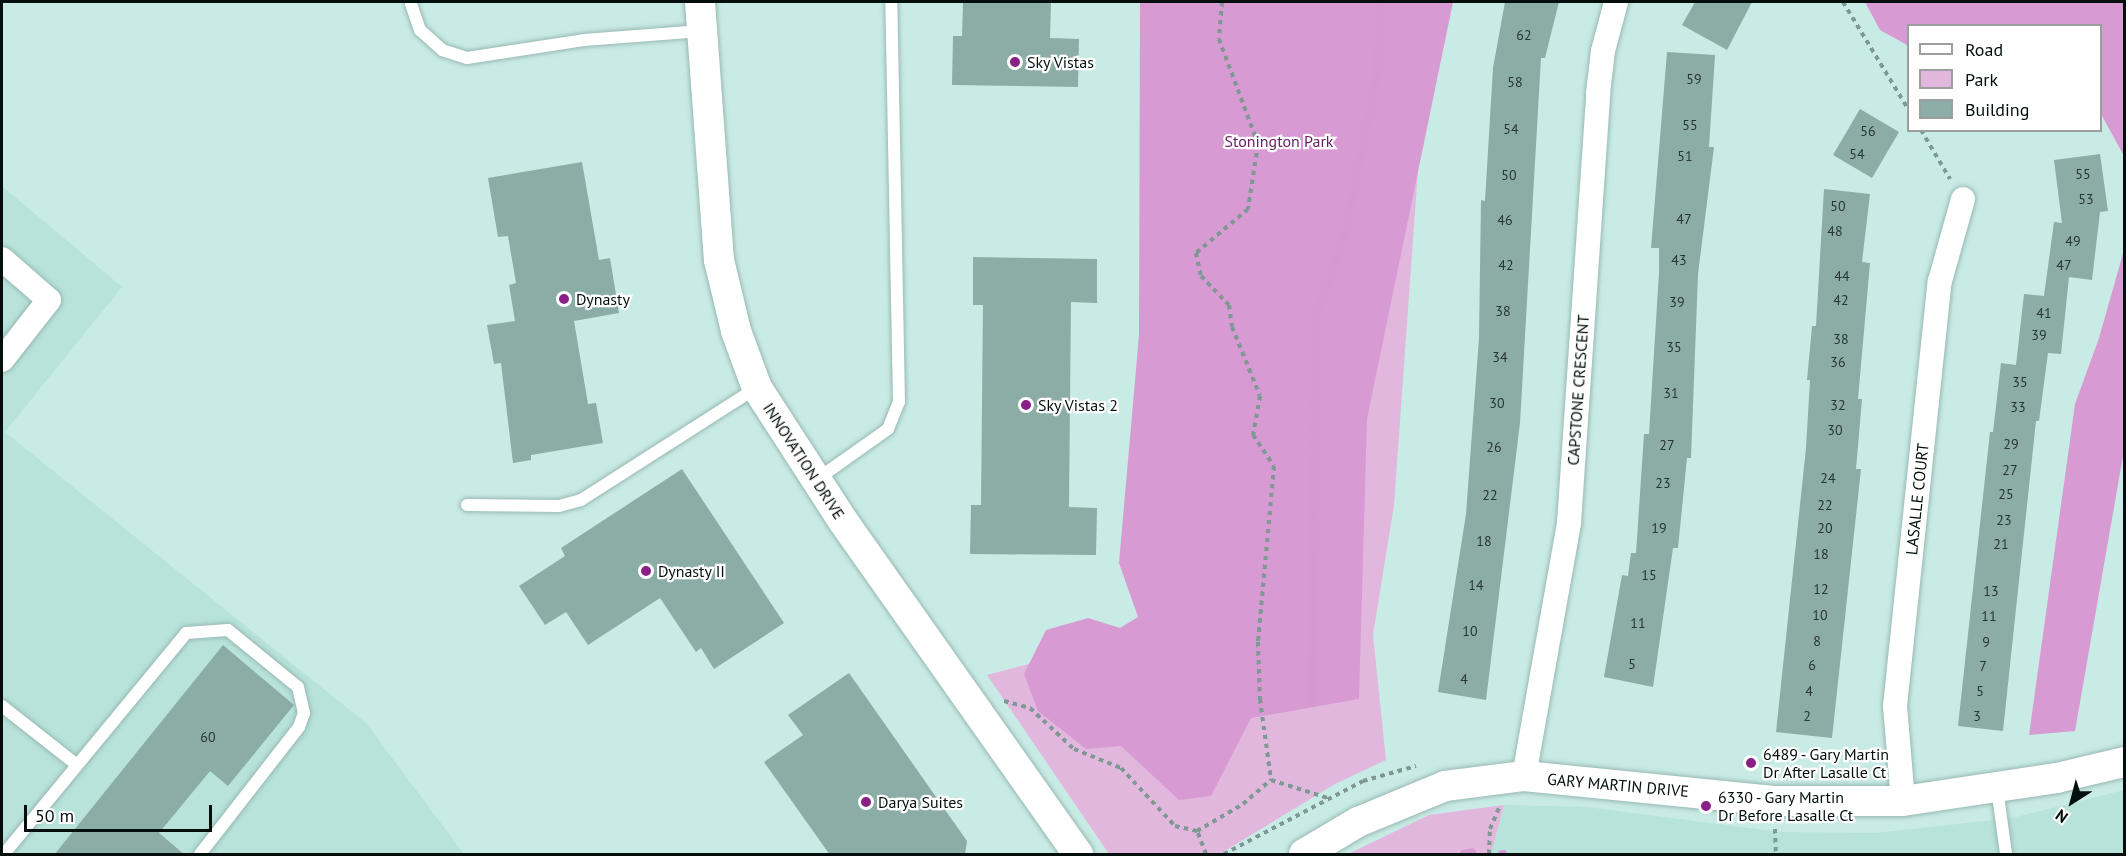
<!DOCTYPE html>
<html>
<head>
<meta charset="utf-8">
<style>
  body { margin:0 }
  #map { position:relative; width:2126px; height:856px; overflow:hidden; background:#c9ebe5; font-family:"PT Sans",sans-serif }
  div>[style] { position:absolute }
  .built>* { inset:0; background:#b7e3db }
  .green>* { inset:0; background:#e2b7de }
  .forest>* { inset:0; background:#d89ad3 }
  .stream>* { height:8px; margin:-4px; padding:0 4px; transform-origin:4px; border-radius:4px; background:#d799d2 }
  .building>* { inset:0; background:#8caca6 }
  .path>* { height:4px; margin-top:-2px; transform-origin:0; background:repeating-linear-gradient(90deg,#7e9893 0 4.5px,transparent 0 9px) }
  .roads { filter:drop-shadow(0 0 2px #98b8b3) drop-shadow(0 0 2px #98b8b3) }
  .service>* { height:12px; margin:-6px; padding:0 6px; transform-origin:6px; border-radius:6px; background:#fff }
  .minor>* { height:24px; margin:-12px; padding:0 12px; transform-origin:12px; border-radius:12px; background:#fff }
  .tertiary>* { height:30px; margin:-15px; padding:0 15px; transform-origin:15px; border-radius:15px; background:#fff }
  .dots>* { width:16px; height:16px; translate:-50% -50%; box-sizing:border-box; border:3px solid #fff; border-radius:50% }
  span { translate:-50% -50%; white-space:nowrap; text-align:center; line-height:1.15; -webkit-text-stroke:4.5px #fff; paint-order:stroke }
  .number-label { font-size:14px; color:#263633 }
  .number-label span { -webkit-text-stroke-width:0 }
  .poi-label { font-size:16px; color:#040f0d }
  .left { translate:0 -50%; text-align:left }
  .park-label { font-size:16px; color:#692066 }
  .street-label { font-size:16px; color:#040f0d }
  .frame { position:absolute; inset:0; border:3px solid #040f0d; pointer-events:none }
  .legend { position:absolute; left:1907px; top:24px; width:195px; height:108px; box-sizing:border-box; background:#fff; border:2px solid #9b9f9e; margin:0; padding:8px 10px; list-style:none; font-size:18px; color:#040f0d }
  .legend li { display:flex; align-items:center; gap:12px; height:30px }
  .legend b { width:30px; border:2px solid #9b9f9e }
  .north { position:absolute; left:2042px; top:772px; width:60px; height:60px; -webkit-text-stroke:4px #fff; paint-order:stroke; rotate:216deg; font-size:16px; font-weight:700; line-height:24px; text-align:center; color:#040f0d }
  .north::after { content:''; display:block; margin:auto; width:21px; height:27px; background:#040f0d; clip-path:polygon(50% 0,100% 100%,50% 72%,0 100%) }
  .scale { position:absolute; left:24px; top:805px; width:188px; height:27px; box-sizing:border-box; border:3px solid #040f0d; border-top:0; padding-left:8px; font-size:18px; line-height:21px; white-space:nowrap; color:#040f0d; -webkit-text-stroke:4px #fff; paint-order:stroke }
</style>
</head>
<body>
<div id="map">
  <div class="built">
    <i style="clip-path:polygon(2px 186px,122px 287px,5px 432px,366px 723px,464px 854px,2px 854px)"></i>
    <i style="clip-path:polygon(2124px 790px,2124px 854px,1491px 854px,1504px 805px,1587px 807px,1780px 832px,1876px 833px,2012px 818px)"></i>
  </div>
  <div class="green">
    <i style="clip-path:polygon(1140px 2px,1430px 2px,1394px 505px,1373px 635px,1386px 760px,1335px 784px,1220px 854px,1109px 854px,987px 675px,1140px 634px)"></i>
    <i style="clip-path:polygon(1504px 805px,1491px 854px,1348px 854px,1429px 815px)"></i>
  </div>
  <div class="forest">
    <i style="clip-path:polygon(1140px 2px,1453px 2px,1367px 419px,1359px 699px,1251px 718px,1211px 796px,1179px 800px,1121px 746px,1086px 749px,1038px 711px,1024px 674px,1046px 630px,1088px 618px,1120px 628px,1138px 617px,1119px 563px,1139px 335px)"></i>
    <i style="clip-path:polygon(1865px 2px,2124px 2px,2124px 156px,2101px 114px,2100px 26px,1908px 26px,1907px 45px,1880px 30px)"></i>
    <i style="clip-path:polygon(2124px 250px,2124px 450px,2075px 731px,2029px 735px,2075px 404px,2099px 338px)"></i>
  </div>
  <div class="stream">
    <i style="left:1312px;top:703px;width:383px;rotate:-89.6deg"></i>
    <i style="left:1315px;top:320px;width:91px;rotate:-70.8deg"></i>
    <i style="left:1345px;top:234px;width:162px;rotate:-78.6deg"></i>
    <i style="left:1377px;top:75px;width:73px;rotate:-88.4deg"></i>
    <i style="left:1464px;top:854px;width:8px;rotate:-14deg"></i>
    <i style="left:1502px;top:854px;width:1px"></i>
  </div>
  <div class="building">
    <i style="clip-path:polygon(963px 2px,1051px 2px,1050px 38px,1079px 39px,1078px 87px,952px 85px,953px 36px,962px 36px)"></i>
    <i style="clip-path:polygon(1505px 2px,1559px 2px,1545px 58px,1541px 58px,1520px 423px,1486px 700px,1438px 692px,1466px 514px,1479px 338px,1481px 200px,1485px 201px,1493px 68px)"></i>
    <i style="clip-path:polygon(1695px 2px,1752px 2px,1727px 50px,1682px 25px)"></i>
    <i style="clip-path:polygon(1667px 52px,1715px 55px,1709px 147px,1714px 147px,1698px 274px,1691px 458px,1687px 458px,1678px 548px,1673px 548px,1653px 687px,1604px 677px,1622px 575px,1628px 576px,1631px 553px,1636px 553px,1644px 434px,1649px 434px,1659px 272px,1659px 248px,1651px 248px)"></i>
    <i style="clip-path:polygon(1860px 109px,1899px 132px,1872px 178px,1833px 155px)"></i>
    <i style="clip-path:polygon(2100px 154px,2108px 211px,2100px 212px,2092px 280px,2069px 277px,2061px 354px,2048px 353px,2039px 421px,2036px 421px,2003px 731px,1958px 726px,1990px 432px,1993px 432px,2001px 363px,2016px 365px,2024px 294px,2044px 296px,2054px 222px,2062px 223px,2054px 160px)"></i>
    <i style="clip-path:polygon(582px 162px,599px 260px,610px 258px,619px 313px,574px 321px,588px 404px,596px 403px,603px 443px,531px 455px,531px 460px,513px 463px,501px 363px,494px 364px,487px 325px,515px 321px,509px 285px,516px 283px,508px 236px,498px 237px,488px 178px)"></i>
    <i style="clip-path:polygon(1824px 189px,1870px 194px,1862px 262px,1870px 263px,1858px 399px,1862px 399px,1856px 469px,1861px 469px,1832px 738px,1776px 732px,1806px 448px,1810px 380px,1807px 380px,1812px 326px,1816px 326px)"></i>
    <i style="clip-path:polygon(973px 257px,1097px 259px,1097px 303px,1071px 302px,1069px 507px,1097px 508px,1096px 555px,970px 554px,971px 505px,981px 505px,983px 305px,973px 305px)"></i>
    <i style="clip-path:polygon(682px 469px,784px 623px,714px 669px,701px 648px,696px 652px,660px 598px,588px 645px,566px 612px,545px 625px,519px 586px,565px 556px,561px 548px)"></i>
    <i style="clip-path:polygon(223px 645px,294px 705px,228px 786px,210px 771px,159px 833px,185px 855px,54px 855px)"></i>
    <i style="clip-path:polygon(849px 673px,967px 841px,965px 855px,830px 855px,764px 762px,803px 735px,788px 715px)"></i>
  </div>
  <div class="path">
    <i style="left:1222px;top:2px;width:37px;rotate:95deg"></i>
    <i style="left:1219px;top:39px;width:112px;rotate:69.6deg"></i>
    <i style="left:1258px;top:144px;width:66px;rotate:98.7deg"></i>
    <i style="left:1248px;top:209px;width:68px;rotate:139.8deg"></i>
    <i style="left:1196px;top:253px;width:24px;rotate:78deg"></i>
    <i style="left:1201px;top:276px;width:40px;rotate:46deg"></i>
    <i style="left:1229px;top:305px;width:22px;rotate:82deg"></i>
    <i style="left:1232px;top:327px;width:74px;rotate:67.9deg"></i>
    <i style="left:1260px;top:396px;width:40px;rotate:100deg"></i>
    <i style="left:1253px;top:435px;width:37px;rotate:56deg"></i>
    <i style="left:1274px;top:466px;width:177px;rotate:95.2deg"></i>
    <i style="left:1258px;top:642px;width:57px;rotate:88deg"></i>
    <i style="left:1260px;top:699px;width:82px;rotate:82.3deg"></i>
    <i style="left:1271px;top:780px;width:60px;rotate:17.5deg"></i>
    <i style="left:1843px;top:2px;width:125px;rotate:58.7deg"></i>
    <i style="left:1921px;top:130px;width:57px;rotate:59.4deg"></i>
    <i style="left:1004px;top:701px;width:27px;rotate:15deg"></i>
    <i style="left:1030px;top:708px;width:60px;rotate:43deg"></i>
    <i style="left:1074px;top:749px;width:51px;rotate:22deg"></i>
    <i style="left:1121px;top:768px;width:79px;rotate:47deg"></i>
    <i style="left:1175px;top:826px;width:23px;rotate:13deg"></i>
    <i style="left:1775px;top:829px;width:25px;rotate:88deg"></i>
    <i style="left:1206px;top:854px;width:25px;rotate:-111deg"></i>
    <i style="left:1197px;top:831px;width:53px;rotate:-30.4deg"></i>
    <i style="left:1243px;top:804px;width:37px;rotate:-41deg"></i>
    <i style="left:1224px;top:854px;width:157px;rotate:-27.7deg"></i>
    <i style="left:1363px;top:781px;width:55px;rotate:-15.8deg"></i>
    <i style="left:1489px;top:854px;width:25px;rotate:-88deg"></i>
    <i style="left:1490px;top:829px;width:25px;rotate:-67deg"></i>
  </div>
  <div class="roads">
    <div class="service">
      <i style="left:411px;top:4px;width:28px;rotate:71deg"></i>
      <i style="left:420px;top:30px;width:30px;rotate:42deg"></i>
      <i style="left:442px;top:50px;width:26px;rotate:18deg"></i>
      <i style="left:467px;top:58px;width:118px;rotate:-8.7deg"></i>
      <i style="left:584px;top:40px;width:118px;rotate:-4.4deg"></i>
      <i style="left:816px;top:480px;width:88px;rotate:-35.3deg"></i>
      <i style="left:888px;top:429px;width:29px;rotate:-68deg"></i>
      <i style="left:899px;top:402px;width:400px;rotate:-91.1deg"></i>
      <i style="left:467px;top:505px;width:92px;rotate:0.6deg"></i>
      <i style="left:559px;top:506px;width:23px;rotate:-15deg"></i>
      <i style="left:581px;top:500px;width:208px;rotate:-32.6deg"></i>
      <i style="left:2px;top:706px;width:95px;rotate:38.2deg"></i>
      <i style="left:1997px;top:788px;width:67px;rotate:82.2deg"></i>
      <i style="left:4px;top:854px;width:286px;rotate:-50.5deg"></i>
      <i style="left:186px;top:633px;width:42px;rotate:-4.1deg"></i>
      <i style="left:228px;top:630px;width:90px;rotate:39.2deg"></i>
      <i style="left:298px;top:687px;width:27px;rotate:77deg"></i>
      <i style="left:304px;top:713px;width:15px;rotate:110deg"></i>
      <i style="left:299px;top:727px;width:161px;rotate:127.9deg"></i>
    </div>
    <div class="minor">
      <i style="left:2px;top:259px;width:62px;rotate:41.1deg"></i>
      <i style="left:49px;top:300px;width:76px;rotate:128.1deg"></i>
      <i style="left:1524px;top:776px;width:257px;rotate:-79.9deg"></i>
      <i style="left:1569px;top:523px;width:431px;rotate:-86.1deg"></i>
      <i style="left:1598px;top:93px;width:42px;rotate:-83.2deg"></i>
      <i style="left:1603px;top:51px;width:51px;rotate:-75.1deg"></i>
      <i style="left:1903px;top:801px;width:95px;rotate:-94.8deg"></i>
      <i style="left:1895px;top:706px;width:427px;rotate:-84deg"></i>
      <i style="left:1940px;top:281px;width:85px;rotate:-74.3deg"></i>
    </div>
    <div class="tertiary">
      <i style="left:700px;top:2px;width:259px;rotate:85.8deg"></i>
      <i style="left:719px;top:260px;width:73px;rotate:76.5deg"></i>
      <i style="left:736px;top:331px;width:61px;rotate:69.8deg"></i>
      <i style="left:757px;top:388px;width:158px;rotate:57.1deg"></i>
      <i style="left:843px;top:521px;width:408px;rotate:54.8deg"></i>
      <i style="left:1304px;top:854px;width:63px;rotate:-30.7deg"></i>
      <i style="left:1358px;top:822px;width:94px;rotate:-22.5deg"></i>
      <i style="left:1445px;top:786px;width:80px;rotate:-7.2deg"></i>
      <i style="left:1524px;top:776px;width:253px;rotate:5.7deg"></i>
      <i style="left:1776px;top:801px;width:127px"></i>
      <i style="left:1903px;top:801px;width:156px;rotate:-8.5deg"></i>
      <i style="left:2057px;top:778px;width:69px;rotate:-13.4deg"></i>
    </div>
  </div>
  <div class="dots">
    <i style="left:1015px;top:62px;background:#892086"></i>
    <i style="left:564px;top:299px;background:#892086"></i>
    <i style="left:1026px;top:405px;background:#892086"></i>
    <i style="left:646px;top:571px;background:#892086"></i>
    <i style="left:1751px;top:763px;background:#892086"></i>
    <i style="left:866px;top:802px;background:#892086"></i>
    <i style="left:1706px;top:806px;background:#892086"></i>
  </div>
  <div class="number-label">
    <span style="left:1524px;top:35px">62</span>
    <span style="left:1694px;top:79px">59</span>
    <span style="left:1515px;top:82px">58</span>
    <span style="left:1690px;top:125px">55</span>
    <span style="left:1511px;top:129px">54</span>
    <span style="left:1868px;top:131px">56</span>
    <span style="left:1857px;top:154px">54</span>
    <span style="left:1685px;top:156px">51</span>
    <span style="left:2083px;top:174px">55</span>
    <span style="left:1509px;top:175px">50</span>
    <span style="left:2086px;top:199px">53</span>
    <span style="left:1838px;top:206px">50</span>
    <span style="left:1684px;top:219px">47</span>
    <span style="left:1505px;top:220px">46</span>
    <span style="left:1835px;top:231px">48</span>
    <span style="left:2073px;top:241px">49</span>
    <span style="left:1679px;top:260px">43</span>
    <span style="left:1506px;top:265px">42</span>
    <span style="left:2064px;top:265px">47</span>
    <span style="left:1842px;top:276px">44</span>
    <span style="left:1841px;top:300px">42</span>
    <span style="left:1677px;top:302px">39</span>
    <span style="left:1503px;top:311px">38</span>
    <span style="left:2044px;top:313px">41</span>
    <span style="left:2039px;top:335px">39</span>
    <span style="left:1841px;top:339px">38</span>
    <span style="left:1674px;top:347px">35</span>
    <span style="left:1500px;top:357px">34</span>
    <span style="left:1838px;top:362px">36</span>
    <span style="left:2020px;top:382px">35</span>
    <span style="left:1671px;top:393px">31</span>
    <span style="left:1497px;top:403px">30</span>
    <span style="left:1838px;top:405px">32</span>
    <span style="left:2018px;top:407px">33</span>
    <span style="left:1835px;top:430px">30</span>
    <span style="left:2011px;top:444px">29</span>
    <span style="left:1667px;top:445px">27</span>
    <span style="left:1494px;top:447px">26</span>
    <span style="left:2010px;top:470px">27</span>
    <span style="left:1828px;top:478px">24</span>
    <span style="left:1663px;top:483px">23</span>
    <span style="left:2006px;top:494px">25</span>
    <span style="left:1490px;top:495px">22</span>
    <span style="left:1825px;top:505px">22</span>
    <span style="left:2004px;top:520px">23</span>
    <span style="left:1659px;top:528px">19</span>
    <span style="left:1825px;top:528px">20</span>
    <span style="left:1484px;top:541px">18</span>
    <span style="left:2001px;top:544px">21</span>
    <span style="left:1821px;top:554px">18</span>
    <span style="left:1649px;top:575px">15</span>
    <span style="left:1476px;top:585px">14</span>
    <span style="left:1821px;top:589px">12</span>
    <span style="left:1991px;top:591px">13</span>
    <span style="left:1820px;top:615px">10</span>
    <span style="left:1989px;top:616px">11</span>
    <span style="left:1638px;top:623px">11</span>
    <span style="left:1470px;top:631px">10</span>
    <span style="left:1817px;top:641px">8</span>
    <span style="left:1986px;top:642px">9</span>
    <span style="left:1632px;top:664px">5</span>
    <span style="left:1812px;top:665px">6</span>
    <span style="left:1983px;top:666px">7</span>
    <span style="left:1464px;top:679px">4</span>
    <span style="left:1809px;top:691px">4</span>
    <span style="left:1980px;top:691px">5</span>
    <span style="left:1807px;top:716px">2</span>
    <span style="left:1977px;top:716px">3</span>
    <span style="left:208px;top:737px">60</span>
  </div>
  <div class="poi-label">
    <span class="left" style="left:1027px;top:62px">Sky Vistas</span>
    <span class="left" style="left:576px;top:299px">Dynasty</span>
    <span class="left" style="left:1038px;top:405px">Sky Vistas 2</span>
    <span class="left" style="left:658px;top:571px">Dynasty II</span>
    <span class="left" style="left:1763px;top:763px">6489 - Gary Martin<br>Dr After Lasalle Ct</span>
    <span class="left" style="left:1718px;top:806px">6330 - Gary Martin<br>Dr Before Lasalle Ct</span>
    <span class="left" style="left:878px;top:802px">Darya Suites</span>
  </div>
  <div class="park-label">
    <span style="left:1279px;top:141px">Stonington Park</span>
  </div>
  <div class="street-label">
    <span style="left:1578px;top:390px;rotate:-86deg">CAPSTONE CRESCENT</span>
    <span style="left:804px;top:461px;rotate:57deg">INNOVATION DRIVE</span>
    <span style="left:1917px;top:499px;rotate:-84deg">LASALLE COURT</span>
    <span style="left:1618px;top:785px;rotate:5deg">GARY MARTIN DRIVE</span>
  </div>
  <div class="frame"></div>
  <ul class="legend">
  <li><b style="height:8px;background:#fff"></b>Road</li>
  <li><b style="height:16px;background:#e2b7de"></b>Park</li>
  <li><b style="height:16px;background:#8caca6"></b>Building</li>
  </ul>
  <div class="north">N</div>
  <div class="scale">50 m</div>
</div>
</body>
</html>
